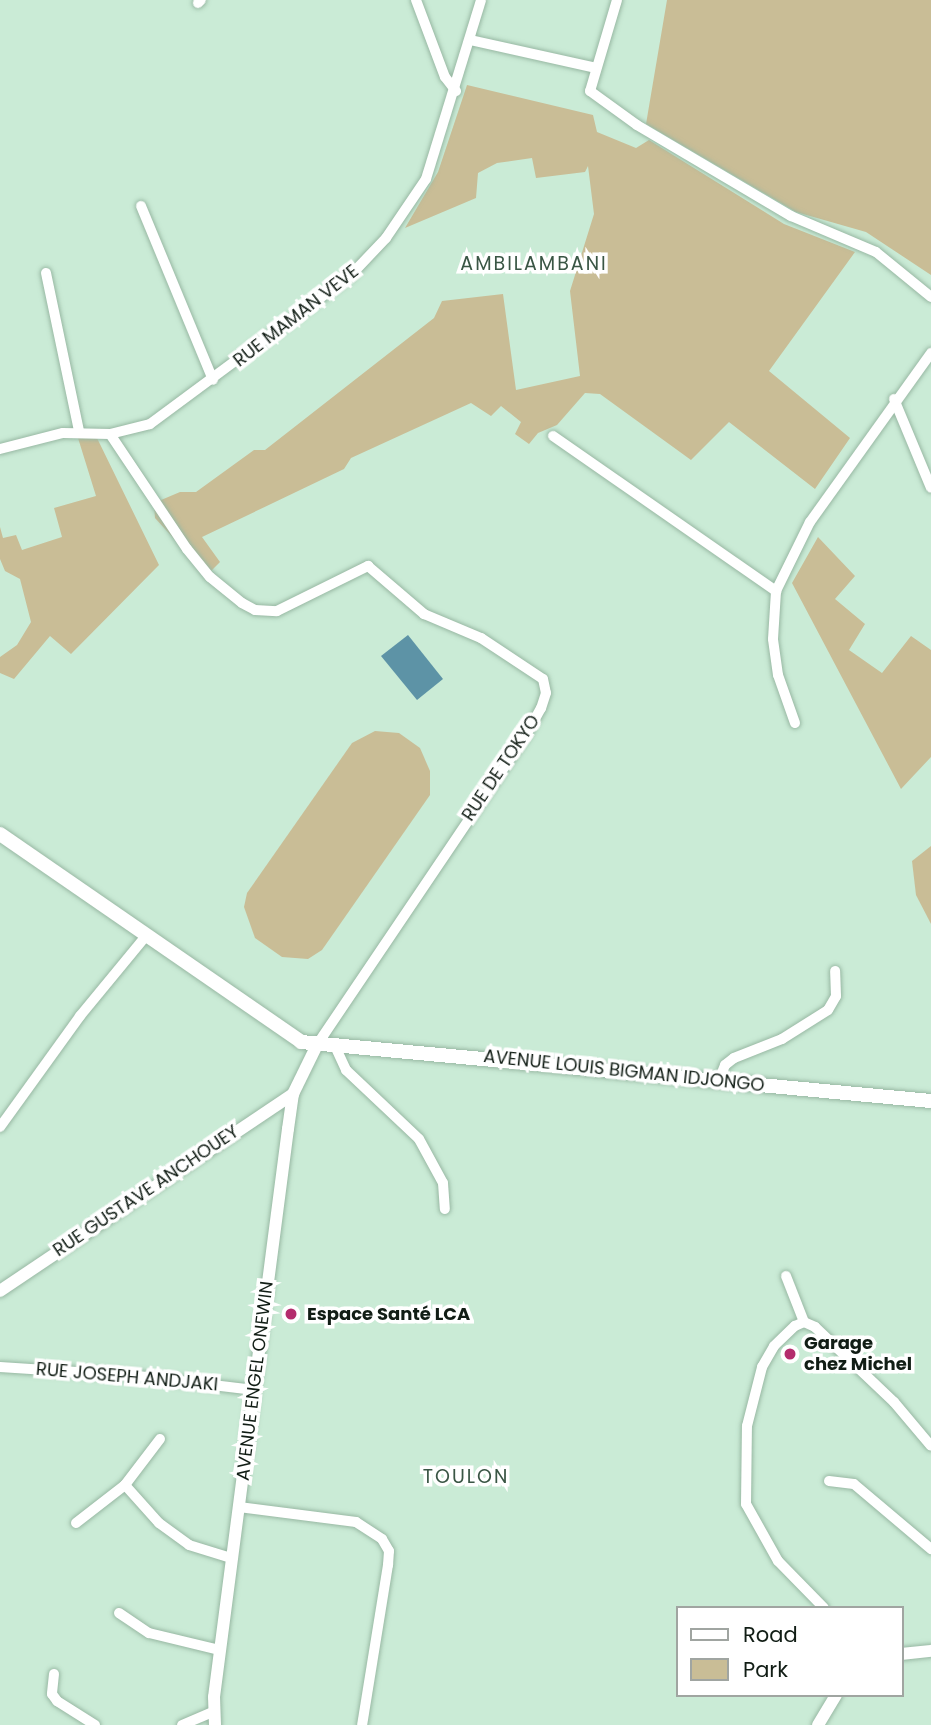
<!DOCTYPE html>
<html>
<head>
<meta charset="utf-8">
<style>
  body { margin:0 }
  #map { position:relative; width:931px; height:1725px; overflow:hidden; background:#caebd6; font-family:Poppins,sans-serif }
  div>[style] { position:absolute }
  .green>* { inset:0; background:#c9bd96 }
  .water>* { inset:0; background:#5d93a6 }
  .roads { filter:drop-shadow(0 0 2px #98b8a3) drop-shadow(0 0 2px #98b8a3) }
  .minor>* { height:10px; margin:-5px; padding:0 5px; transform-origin:5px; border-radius:5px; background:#fff }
  .tertiary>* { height:12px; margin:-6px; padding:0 6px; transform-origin:6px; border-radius:6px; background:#fff }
  .secondary>* { height:14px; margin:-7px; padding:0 7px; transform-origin:7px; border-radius:7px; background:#fff }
  .dots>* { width:19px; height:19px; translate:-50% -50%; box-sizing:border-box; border:4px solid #fff; border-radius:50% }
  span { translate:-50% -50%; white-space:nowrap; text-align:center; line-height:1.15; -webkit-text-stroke:7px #fff; paint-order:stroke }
  .street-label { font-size:18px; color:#111d15 }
  .poi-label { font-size:18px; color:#111d15; font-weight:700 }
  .left { translate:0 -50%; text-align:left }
  .neighbourhood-label { font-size:19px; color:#3a5645; letter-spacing:2px }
  .legend { position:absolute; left:676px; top:1606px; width:228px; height:91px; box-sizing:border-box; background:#fff; border:2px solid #a0a5a1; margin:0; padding:9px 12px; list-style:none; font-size:21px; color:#111d15 }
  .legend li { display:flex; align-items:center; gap:14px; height:35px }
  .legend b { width:35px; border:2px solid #a0a5a1 }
</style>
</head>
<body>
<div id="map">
  <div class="green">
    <i style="clip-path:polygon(667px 0,931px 0,931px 275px,866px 232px,796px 212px,646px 124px)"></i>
    <i style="clip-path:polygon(467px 85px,593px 115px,597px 132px,636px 148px,649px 140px,784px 224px,855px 252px,769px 371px,850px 438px,815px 489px,729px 422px,691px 460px,600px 394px,585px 393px,557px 425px,538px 433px,529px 444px,515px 434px,521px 422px,501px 406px,491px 416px,471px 403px,351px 458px,344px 469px,202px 537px,220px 562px,207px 575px,155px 518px,154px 503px,180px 492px,196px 492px,254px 450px,265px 450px,434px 318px,442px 301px,503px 294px,516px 390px,580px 376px,570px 291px,594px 214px,588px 166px,585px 172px,536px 178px,532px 158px,497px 163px,478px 173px,476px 198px,405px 228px,438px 172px)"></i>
    <i style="clip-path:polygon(78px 438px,97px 438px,159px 565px,71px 654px,50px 636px,14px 679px,0 673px,0 657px,17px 645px,31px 622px,20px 579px,5px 571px,0 559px,0 527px,3px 538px,16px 535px,22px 550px,62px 537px,54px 508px,96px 496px)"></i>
    <i style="clip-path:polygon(818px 537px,855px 576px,835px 599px,865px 624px,849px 650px,882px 673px,911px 636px,931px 650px,931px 757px,901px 789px,792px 583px)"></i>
    <i style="clip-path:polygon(375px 731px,399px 733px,420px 748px,430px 771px,430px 795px,322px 950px,308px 959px,282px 957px,255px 938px,244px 907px,247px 893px,352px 743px)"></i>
    <i style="clip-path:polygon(931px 846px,931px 924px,916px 895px,912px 861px)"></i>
  </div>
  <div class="water">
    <i style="clip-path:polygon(408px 635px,443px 679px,417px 700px,381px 656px)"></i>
  </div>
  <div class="roads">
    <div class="minor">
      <i style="left:416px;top:0;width:82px;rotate:69.4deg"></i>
      <i style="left:445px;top:77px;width:18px;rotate:52deg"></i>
      <i style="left:617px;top:0;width:95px;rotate:106.5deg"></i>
      <i style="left:590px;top:91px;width:58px;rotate:35.9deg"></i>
      <i style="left:637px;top:125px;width:179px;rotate:30.6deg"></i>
      <i style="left:791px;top:216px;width:92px;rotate:23deg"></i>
      <i style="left:876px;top:252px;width:71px;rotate:39.3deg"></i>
      <i style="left:198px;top:3px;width:4px;rotate:-45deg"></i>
      <i style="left:470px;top:40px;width:129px;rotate:12.5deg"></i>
      <i style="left:141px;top:206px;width:188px;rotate:67.5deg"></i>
      <i style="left:46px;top:273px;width:161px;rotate:78.2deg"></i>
      <i style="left:894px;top:399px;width:96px;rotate:67.4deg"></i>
      <i style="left:110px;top:434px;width:138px;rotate:56.2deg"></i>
      <i style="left:187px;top:549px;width:36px;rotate:51deg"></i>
      <i style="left:210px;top:577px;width:41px;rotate:39.1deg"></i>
      <i style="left:242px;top:603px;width:15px;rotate:28deg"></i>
      <i style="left:255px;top:610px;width:22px;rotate:3deg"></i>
      <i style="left:277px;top:611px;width:102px;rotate:-26.3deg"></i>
      <i style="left:368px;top:566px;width:74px;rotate:40.6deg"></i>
      <i style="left:424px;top:614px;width:62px;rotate:22.8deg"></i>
      <i style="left:481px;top:638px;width:74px;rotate:33.5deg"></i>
      <i style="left:543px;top:679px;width:14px;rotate:78deg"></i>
      <i style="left:546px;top:693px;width:16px;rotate:108deg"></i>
      <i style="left:541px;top:708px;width:31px;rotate:119deg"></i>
      <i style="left:526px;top:735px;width:372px;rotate:124deg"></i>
      <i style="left:553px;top:436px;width:272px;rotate:34.8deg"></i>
      <i style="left:0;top:449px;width:65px;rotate:-14.3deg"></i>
      <i style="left:63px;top:433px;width:47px;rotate:1.2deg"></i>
      <i style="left:110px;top:434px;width:41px;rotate:-14deg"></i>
      <i style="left:150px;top:424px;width:247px;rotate:-36.5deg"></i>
      <i style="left:349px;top:277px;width:54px;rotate:-46.5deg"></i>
      <i style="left:386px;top:238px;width:71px;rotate:-55.9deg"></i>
      <i style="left:426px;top:179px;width:187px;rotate:-72.9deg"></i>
      <i style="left:795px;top:723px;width:51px;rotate:-109.5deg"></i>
      <i style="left:778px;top:675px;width:36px;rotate:-98deg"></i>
      <i style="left:773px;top:639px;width:48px;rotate:-86.4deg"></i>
      <i style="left:776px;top:591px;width:77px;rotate:-63.8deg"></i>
      <i style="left:810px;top:522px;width:208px;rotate:-54.4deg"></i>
      <i style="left:334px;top:1044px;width:29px;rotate:65deg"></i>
      <i style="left:346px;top:1070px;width:100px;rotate:43.4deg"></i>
      <i style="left:419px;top:1139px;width:50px;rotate:61.4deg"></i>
      <i style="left:443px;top:1183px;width:26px;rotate:86deg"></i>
      <i style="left:719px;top:1080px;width:16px;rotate:-68deg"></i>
      <i style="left:725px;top:1065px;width:11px;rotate:-38deg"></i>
      <i style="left:734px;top:1058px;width:52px;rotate:-21.6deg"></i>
      <i style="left:782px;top:1039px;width:54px;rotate:-32.2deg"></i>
      <i style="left:828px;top:1010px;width:16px;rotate:-60deg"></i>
      <i style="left:836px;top:996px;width:25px;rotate:-92deg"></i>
      <i style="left:0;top:1127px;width:137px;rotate:-54.2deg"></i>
      <i style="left:80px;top:1016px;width:104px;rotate:-50.5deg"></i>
      <i style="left:786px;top:1276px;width:49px;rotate:68.6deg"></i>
      <i style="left:0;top:1367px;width:138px;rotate:3.7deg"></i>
      <i style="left:138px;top:1376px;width:117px;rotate:6.9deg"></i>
      <i style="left:160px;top:1439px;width:58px;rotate:127.3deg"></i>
      <i style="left:125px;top:1485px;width:51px;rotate:48.2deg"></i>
      <i style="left:159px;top:1523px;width:37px;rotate:36deg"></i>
      <i style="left:189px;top:1545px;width:44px;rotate:17.2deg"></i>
      <i style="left:829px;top:1481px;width:25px;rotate:7deg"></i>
      <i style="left:854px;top:1484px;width:101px;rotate:40.2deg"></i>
      <i style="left:239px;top:1507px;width:118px;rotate:7.3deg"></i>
      <i style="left:356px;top:1522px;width:31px;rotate:33deg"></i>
      <i style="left:382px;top:1539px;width:14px;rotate:60deg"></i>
      <i style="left:389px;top:1551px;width:14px;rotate:94deg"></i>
      <i style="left:388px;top:1565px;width:162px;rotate:99.2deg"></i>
      <i style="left:76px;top:1523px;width:62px;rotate:-37.8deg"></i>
      <i style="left:824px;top:1608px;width:66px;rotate:-134.4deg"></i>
      <i style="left:778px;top:1561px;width:65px;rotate:-119.3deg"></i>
      <i style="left:746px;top:1504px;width:78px;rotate:-89.3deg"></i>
      <i style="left:747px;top:1426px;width:61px;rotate:-75.7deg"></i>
      <i style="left:762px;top:1367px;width:24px;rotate:-60deg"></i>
      <i style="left:774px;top:1346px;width:29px;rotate:-44deg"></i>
      <i style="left:795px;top:1326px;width:10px;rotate:-24deg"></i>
      <i style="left:804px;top:1322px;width:12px;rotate:24deg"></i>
      <i style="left:815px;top:1327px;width:109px;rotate:43.5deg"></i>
      <i style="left:894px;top:1402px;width:57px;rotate:49.9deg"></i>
      <i style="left:119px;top:1613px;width:36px;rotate:34deg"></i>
      <i style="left:149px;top:1633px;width:73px;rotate:13.5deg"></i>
      <i style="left:54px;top:1674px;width:20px;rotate:96deg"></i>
      <i style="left:52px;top:1694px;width:9px;rotate:54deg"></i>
      <i style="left:57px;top:1701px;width:45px;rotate:32.3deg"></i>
      <i style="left:182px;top:1725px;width:33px;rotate:-23deg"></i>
    </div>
    <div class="tertiary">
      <i style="left:0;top:1291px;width:353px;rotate:-33.9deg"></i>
      <i style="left:901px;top:1654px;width:30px;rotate:-6deg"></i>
      <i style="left:215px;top:1725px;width:28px;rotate:-92deg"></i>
      <i style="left:214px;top:1697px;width:573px;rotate:-82.58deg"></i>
      <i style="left:288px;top:1129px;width:35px;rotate:-82deg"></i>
      <i style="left:293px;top:1094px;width:57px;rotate:-63.9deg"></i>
      <i style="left:818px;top:1725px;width:35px;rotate:-59deg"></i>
    </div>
    <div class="secondary">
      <i style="left:0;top:834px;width:366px;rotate:34.6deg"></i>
      <i style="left:301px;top:1042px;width:633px;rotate:5.35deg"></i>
    </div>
  </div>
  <div class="dots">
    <i style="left:291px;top:1314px;background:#b42c6d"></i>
    <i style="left:790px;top:1354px;background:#b42c6d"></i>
  </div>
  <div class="street-label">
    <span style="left:296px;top:316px;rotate:-38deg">RUE MAMAN VEVE</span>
    <span style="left:501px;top:768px;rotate:-56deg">RUE DE TOKYO</span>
    <span style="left:624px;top:1071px;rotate:6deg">AVENUE LOUIS BIGMAN IDJONGO</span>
    <span style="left:146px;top:1191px;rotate:-34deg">RUE GUSTAVE ANCHOUEY</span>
    <span style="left:127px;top:1377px;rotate:5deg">RUE JOSEPH ANDJAKI</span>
    <span style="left:255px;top:1381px;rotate:-83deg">AVENUE ENGEL ONEWIN</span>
  </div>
  <div class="poi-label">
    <span class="left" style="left:307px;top:1314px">Espace Santé LCA</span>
    <span class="left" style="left:804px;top:1354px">Garage<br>chez Michel</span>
  </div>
  <div class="neighbourhood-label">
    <span style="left:534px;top:264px">AMBILAMBANI</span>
    <span style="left:466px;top:1477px">TOULON</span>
  </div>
  <ul class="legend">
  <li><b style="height:9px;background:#fff"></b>Road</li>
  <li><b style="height:19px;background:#c9bd96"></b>Park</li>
  </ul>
</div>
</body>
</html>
